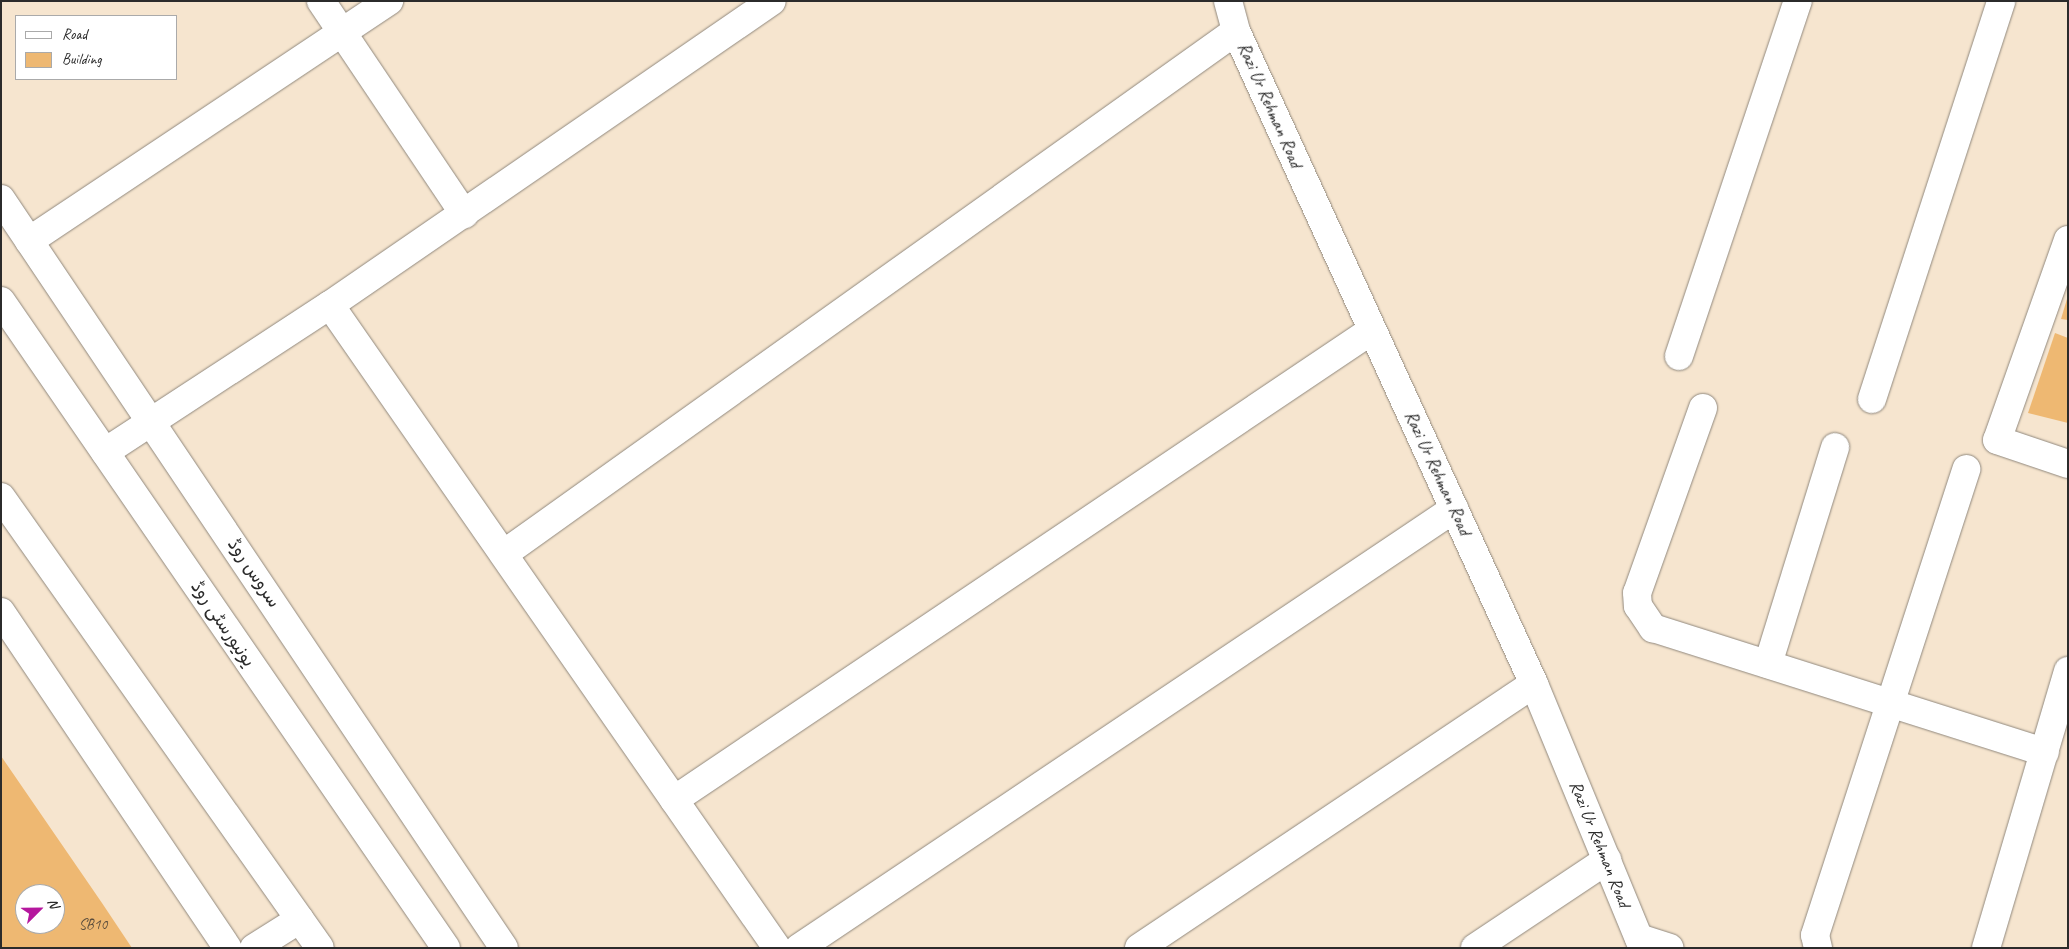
<!DOCTYPE html>
<html>
<head>
<meta charset="utf-8">
<style>
  body { margin:0 }
  #map { position:relative; width:2069px; height:949px; overflow:hidden; background:#f6e5cf; font-family:Caveat,"Playpen Sans Arabic",sans-serif }
  div>[style] { position:absolute }
  .building>* { inset:0; background:#eeb872 }
  .roads { filter:drop-shadow(0 0 1px #90887d) drop-shadow(0 0 1px #90887d) }
  .street>* { height:28px; margin:-14px; padding:0 14px; transform-origin:14px; border-radius:14px; background:#fff }
  .primary>* { height:28px; margin:-14px; padding:0 14px; transform-origin:14px; border-radius:14px; background:#fff }
  span { translate:-50% -50%; white-space:nowrap; text-align:center; line-height:1.15; -webkit-text-stroke:4.5px #fff; paint-order:stroke }
  .number-label { font-size:15px; color:#5c4e3d }
  .number-label span { -webkit-text-stroke-width:0 }
  .street-label { font-size:18px; color:#2b2b2b }
  .frame { position:absolute; inset:0; border:2px solid #2b2b2b; pointer-events:none }
  .legend { position:absolute; left:15px; top:15px; width:162px; height:65px; box-sizing:border-box; background:#fff; border:1px solid #aaa; margin:0; padding:6px 9px; list-style:none; font-size:15px; color:#2b2b2b }
  .legend li { display:flex; align-items:center; gap:10px; height:25px }
  .legend b { width:25px; border:1px solid #aaa }
  .north { position:absolute; left:15px; top:884px; width:50px; height:50px; box-sizing:border-box; background:#fff; border:1px solid #aaa; border-radius:50%; rotate:67deg; font-size:14px; font-weight:700; line-height:20px; text-align:center; color:#2b2b2b }
  .north::after { content:''; display:block; margin:auto; width:18px; height:22px; background:#b5179e; clip-path:polygon(50% 0,100% 100%,50% 72%,0 100%) }
</style>
</head>
<body>
<div id="map">
  <div class="building">
    <i style="clip-path:polygon(2067px 299px,2068px 299px,2068px 320px,2061px 319px)"></i>
    <i style="clip-path:polygon(2055px 333px,2068px 338px,2068px 423px,2028px 413px)"></i>
    <i style="clip-path:polygon(evenodd,1px 756px,102px 903px,132px 948px,1px 948px,1px 756px,25px 894px,55px 894px,55px 924px,25px 924px,25px 894px)"></i>
  </div>
  <div class="roads">
    <div class="street">
      <i style="left:321px;top:1px;width:257px;rotate:56.1deg"></i>
      <i style="left:1228px;top:1px;width:31px;rotate:75deg"></i>
      <i style="left:1236px;top:31px;width:718px;rotate:65.47deg"></i>
      <i style="left:1534px;top:684px;width:286px;rotate:67.6deg"></i>
      <i style="left:1px;top:199px;width:902px;rotate:56.12deg"></i>
      <i style="left:2068px;top:240px;width:212px;rotate:109.5deg"></i>
      <i style="left:1997px;top:440px;width:75px;rotate:18.7deg"></i>
      <i style="left:29px;top:241px;width:433px;rotate:-33.7deg"></i>
      <i style="left:330px;top:305px;width:783px;rotate:55.19deg"></i>
      <i style="left:1679px;top:356px;width:374px;rotate:-71.5deg"></i>
      <i style="left:1872px;top:399px;width:418px;rotate:-72deg"></i>
      <i style="left:1703px;top:408px;width:196px;rotate:109.6deg"></i>
      <i style="left:1637px;top:593px;width:13px;rotate:86deg"></i>
      <i style="left:1638px;top:606px;width:27px;rotate:56deg"></i>
      <i style="left:1653px;top:628px;width:411px;rotate:17.6deg"></i>
      <i style="left:105px;top:452px;width:269px;rotate:-33.2deg"></i>
      <i style="left:330px;top:305px;width:536px;rotate:-34.52deg"></i>
      <i style="left:505px;top:553px;width:898px;rotate:-35.53deg"></i>
      <i style="left:1px;top:612px;width:405px;rotate:56deg"></i>
      <i style="left:1768px;top:664px;width:227px;rotate:-72.8deg"></i>
      <i style="left:674px;top:800px;width:841px;rotate:-33.95deg"></i>
      <i style="left:1639px;top:938px;width:32px;rotate:18deg"></i>
      <i style="left:254px;top:948px;width:54px;rotate:-32.2deg"></i>
      <i style="left:799px;top:948px;width:789px;rotate:-33.83deg"></i>
      <i style="left:1139px;top:948px;width:475px;rotate:-33.8deg"></i>
      <i style="left:1475px;top:948px;width:159px;rotate:-33.7deg"></i>
      <i style="left:1818px;top:948px;width:13px;rotate:-103deg"></i>
      <i style="left:1815px;top:935px;width:490px;rotate:-72deg"></i>
      <i style="left:1986px;top:948px;width:289px;rotate:-73.5deg"></i>
    </div>
    <div class="primary">
      <i style="left:1px;top:301px;width:785px;rotate:55.48deg"></i>
      <i style="left:1px;top:497px;width:552px;rotate:54.73deg"></i>
    </div>
  </div>
  <div class="number-label">
    <span style="left:93px;top:925px">SB10</span>
  </div>
  <div class="street-label">
    <span style="left:1270px;top:105px;rotate:66deg">Razi Ur Rehman Road</span>
    <span style="left:1438px;top:473px;rotate:65deg">Razi Ur Rehman Road</span>
    <span style="left:254px;top:573px;rotate:56deg">سروس روڈ</span>
    <span style="left:223px;top:624px;rotate:56deg">یونیورسٹی روڈ</span>
    <span style="left:1600px;top:844px;rotate:68deg">Razi Ur Rehman Road</span>
  </div>
  <div class="frame"></div>
  <ul class="legend">
  <li><b style="height:6px;background:#fff"></b>Road</li>
  <li><b style="height:14px;background:#eeb872"></b>Building</li>
  </ul>
  <div class="north">N</div>
</div>
</body>
</html>
